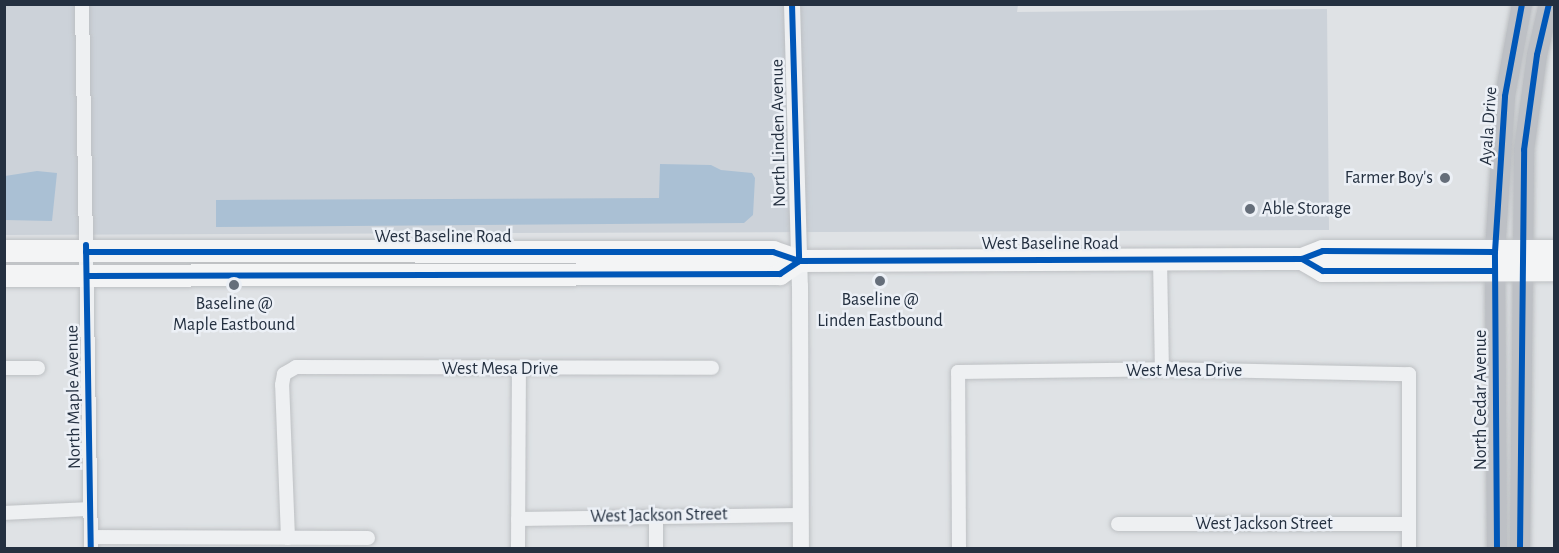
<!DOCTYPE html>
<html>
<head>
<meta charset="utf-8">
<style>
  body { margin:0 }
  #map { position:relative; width:1559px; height:553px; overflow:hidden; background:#dfe2e5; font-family:"Alegreya Sans",sans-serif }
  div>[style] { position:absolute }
  .built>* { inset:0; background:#ccd2d9 }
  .water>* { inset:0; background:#aac0d4 }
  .roads { filter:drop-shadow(0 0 2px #bdc0c3) drop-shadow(0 0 2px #bdc0c3) }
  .minor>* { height:14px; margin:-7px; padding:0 7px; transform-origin:7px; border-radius:7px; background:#eef0f2 }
  .tertiary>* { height:16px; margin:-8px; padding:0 8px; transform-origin:8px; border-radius:8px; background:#eef0f2 }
  .secondary>* { height:20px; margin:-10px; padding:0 10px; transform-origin:10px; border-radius:10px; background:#bdc0c5 }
  .primary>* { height:22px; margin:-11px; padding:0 11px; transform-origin:11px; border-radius:11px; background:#f3f4f5 }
  .cycleway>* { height:6px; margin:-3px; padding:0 3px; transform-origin:3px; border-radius:3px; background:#0057b8 }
  .dots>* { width:16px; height:16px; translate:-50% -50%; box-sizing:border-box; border:3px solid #ecf0f6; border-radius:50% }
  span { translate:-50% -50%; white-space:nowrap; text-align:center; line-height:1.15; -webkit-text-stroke:5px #ecf0f6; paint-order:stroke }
  .street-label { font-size:18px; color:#243040 }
  .poi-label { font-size:18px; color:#243040 }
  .right { translate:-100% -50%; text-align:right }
  .left { translate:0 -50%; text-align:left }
  .frame { position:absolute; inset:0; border:6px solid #243040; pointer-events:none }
</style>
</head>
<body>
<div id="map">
  <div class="built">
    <i style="clip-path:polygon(4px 5px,1018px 5px,1017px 12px,1327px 9px,1329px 230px,5px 235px)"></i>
  </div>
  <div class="water">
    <i style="clip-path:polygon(660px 164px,711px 165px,721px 170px,752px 173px,755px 178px,753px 215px,744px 223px,216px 227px,216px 200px,659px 198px)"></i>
    <i style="clip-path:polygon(37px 171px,57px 173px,52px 221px,5px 220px,5px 176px)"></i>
  </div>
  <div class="roads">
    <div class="minor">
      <i style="left:82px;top:4px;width:544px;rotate:89.05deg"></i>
      <i style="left:1160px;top:259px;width:110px;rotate:89deg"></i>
      <i style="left:4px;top:368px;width:34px"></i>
      <i style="left:4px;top:513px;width:86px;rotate:-2.7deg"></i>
      <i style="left:518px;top:519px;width:282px;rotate:-0.8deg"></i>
      <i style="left:1118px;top:524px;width:291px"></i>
      <i style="left:91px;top:537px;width:277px;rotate:0.2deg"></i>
      <i style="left:288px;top:538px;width:153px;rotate:-92.2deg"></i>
      <i style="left:282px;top:385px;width:11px;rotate:-80deg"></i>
      <i style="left:284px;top:374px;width:14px;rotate:-30deg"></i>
      <i style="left:296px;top:367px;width:416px;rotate:0.1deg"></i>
      <i style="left:518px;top:548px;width:179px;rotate:-89.7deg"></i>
      <i style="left:656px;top:548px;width:33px;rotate:-90deg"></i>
      <i style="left:959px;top:548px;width:176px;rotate:-90.3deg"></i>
      <i style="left:958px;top:372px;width:204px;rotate:-0.8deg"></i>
      <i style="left:1162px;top:369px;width:247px;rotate:1.2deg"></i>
      <i style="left:1409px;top:374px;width:174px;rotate:90deg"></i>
    </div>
    <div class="tertiary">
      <i style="left:792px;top:4px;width:282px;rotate:88.4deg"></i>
      <i style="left:800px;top:286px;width:262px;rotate:89.8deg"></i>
    </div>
    <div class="secondary">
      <i style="left:1497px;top:548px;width:296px;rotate:-90.4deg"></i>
      <i style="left:1495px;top:252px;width:156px;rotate:-86.3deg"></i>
      <i style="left:1505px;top:96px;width:94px;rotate:-79.5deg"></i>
      <i style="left:1520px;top:548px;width:398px;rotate:-89.4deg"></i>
      <i style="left:1524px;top:150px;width:96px;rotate:-82.2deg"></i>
      <i style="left:1537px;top:55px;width:52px;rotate:-76.8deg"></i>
    </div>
    <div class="primary">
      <i style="left:4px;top:251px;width:769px;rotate:0.07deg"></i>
      <i style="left:773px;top:252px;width:28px;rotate:19deg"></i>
      <i style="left:799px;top:261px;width:503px;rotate:-0.23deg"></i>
      <i style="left:1302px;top:259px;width:22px;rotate:-21deg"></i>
      <i style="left:1323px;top:251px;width:231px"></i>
      <i style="left:1302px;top:259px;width:24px;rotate:30deg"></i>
      <i style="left:1323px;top:271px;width:231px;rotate:-0.2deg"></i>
      <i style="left:4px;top:276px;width:776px;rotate:-0.15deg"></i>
      <i style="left:780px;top:274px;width:23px;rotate:-34deg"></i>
    </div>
  </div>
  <div class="cycleway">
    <i style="left:792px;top:4px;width:257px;rotate:88.4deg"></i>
    <i style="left:86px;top:245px;width:303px;rotate:89.1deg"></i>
    <i style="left:86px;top:252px;width:687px"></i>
    <i style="left:773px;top:252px;width:28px;rotate:19deg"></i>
    <i style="left:799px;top:261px;width:503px;rotate:-0.23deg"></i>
    <i style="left:1302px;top:259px;width:22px;rotate:-21deg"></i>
    <i style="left:1323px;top:251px;width:172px;rotate:0.3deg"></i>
    <i style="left:1302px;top:259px;width:24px;rotate:30deg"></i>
    <i style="left:1323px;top:271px;width:172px"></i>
    <i style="left:87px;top:276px;width:693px;rotate:-0.17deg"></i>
    <i style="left:780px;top:274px;width:23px;rotate:-34deg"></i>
    <i style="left:1497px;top:548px;width:296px;rotate:-90.4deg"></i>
    <i style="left:1495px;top:252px;width:156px;rotate:-86.3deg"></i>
    <i style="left:1505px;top:96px;width:94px;rotate:-79.5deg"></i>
    <i style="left:1520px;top:548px;width:398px;rotate:-89.4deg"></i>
    <i style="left:1524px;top:150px;width:96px;rotate:-82.2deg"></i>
    <i style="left:1537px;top:55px;width:52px;rotate:-76.8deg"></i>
  </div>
  <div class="dots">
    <i style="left:1445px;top:178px;background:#656e7a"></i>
    <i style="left:1250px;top:209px;background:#656e7a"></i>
    <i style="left:880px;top:281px;background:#656e7a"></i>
    <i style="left:234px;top:285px;background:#656e7a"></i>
  </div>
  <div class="street-label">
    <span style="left:1489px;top:126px;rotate:-86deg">Ayala Drive</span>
    <span style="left:779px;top:133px;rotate:-91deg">North Linden Avenue</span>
    <span style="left:443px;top:237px">West Baseline Road</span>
    <span style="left:1050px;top:244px">West Baseline Road</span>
    <span style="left:500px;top:369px">West Mesa Drive</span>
    <span style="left:1184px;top:371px">West Mesa Drive</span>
    <span style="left:74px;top:397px;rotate:-91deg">North Maple Avenue</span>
    <span style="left:1481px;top:400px;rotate:-90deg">North Cedar Avenue</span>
    <span style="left:659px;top:516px;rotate:-1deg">West Jackson Street</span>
    <span style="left:1264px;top:524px">West Jackson Street</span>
  </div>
  <div class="poi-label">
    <span class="right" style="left:1433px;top:178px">Farmer Boy's</span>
    <span class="left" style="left:1262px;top:209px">Able Storage</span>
    <span style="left:880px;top:311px">Baseline @<br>Linden Eastbound</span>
    <span style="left:234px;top:315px">Baseline @<br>Maple Eastbound</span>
  </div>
  <div class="frame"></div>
</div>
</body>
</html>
